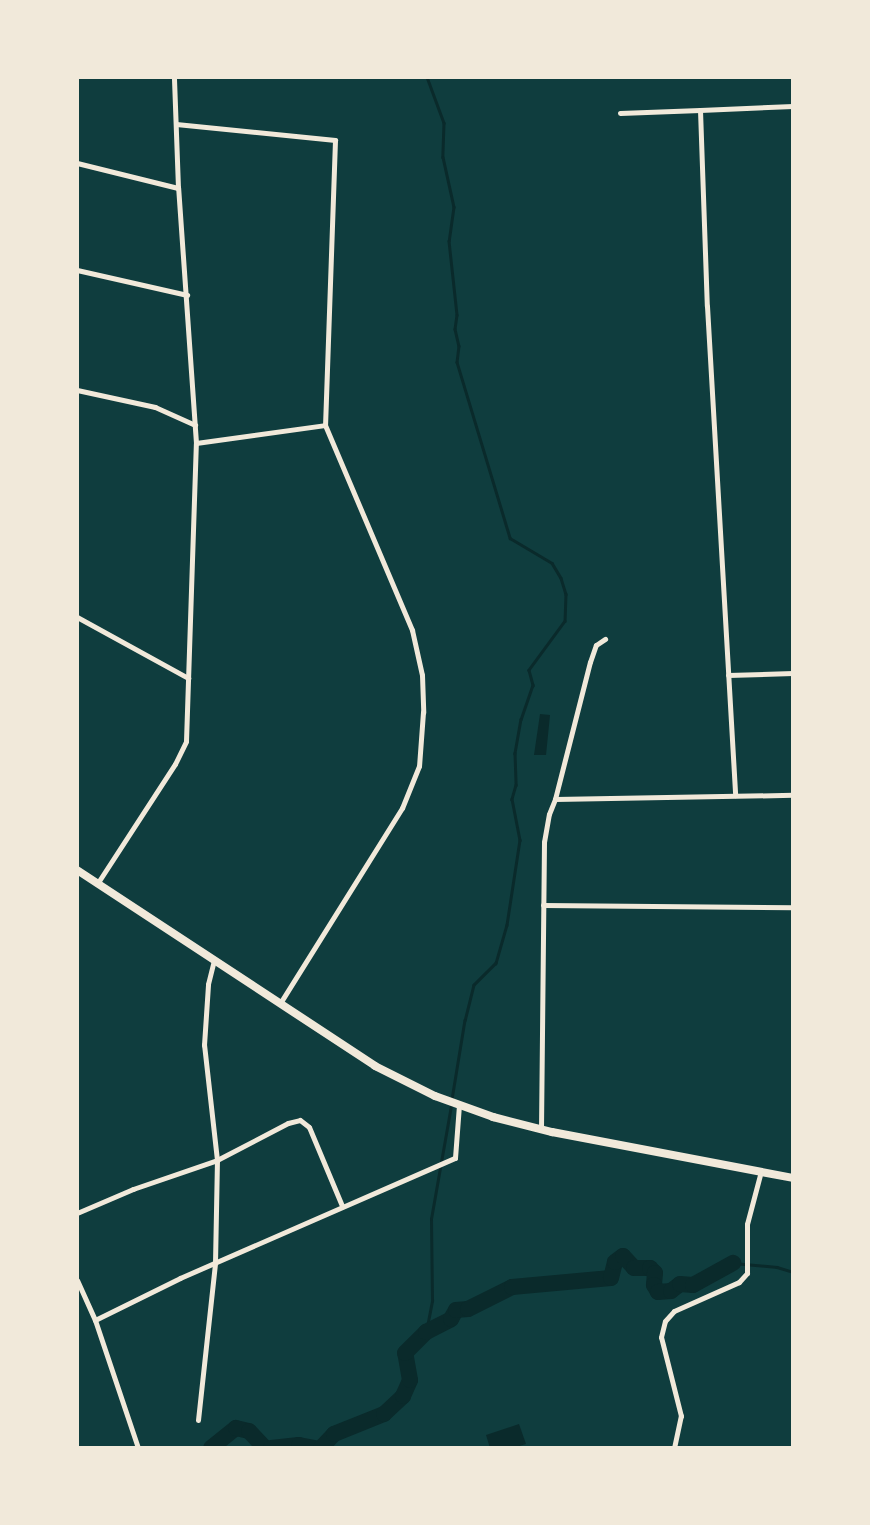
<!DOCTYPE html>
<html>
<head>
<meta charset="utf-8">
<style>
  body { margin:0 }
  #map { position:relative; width:870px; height:1525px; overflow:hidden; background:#0f3d3e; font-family:Quicksand,sans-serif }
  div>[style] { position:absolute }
  .water>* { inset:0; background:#0a2a2b }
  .stream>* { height:2.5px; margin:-1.25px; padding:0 1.25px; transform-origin:1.25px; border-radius:1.25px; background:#0a2a2b }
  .river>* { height:16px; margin:-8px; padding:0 8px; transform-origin:8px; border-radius:8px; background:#0a2a2b }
  .minor>* { height:5px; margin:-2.5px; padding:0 2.5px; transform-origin:2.5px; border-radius:2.5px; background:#f1e9da }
  .secondary>* { height:8px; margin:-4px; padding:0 4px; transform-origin:4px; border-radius:4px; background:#f1e9da }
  span { translate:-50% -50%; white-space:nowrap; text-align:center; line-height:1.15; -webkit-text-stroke:7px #f1e9da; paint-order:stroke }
  .frame { position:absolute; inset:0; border:79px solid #f1e9da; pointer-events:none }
</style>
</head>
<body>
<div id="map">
  <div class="water">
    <i style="clip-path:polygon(540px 714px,550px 715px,546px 755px,534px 755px)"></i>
    <i style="clip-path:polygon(519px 1424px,526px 1444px,513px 1448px,490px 1448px,486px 1435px)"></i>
  </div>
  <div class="stream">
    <i style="left:427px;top:77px;width:49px;rotate:69.7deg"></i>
    <i style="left:444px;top:123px;width:34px;rotate:92deg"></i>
    <i style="left:443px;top:157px;width:51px;rotate:77.6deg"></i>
    <i style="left:454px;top:207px;width:34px;rotate:98deg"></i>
    <i style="left:449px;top:241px;width:74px;rotate:83.8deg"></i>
    <i style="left:457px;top:315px;width:14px;rotate:98deg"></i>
    <i style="left:455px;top:329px;width:17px;rotate:77deg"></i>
    <i style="left:459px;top:346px;width:16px;rotate:97deg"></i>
    <i style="left:457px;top:362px;width:184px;rotate:73.2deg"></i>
    <i style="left:510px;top:538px;width:49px;rotate:30.8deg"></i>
    <i style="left:552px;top:563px;width:17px;rotate:59deg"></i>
    <i style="left:561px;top:578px;width:17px;rotate:73deg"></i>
    <i style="left:566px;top:594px;width:27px;rotate:92deg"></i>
    <i style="left:565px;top:621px;width:61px;rotate:126.3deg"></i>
    <i style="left:529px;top:670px;width:16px;rotate:75deg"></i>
    <i style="left:533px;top:685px;width:36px;rotate:109deg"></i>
    <i style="left:521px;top:719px;width:35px;rotate:100deg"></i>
    <i style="left:515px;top:753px;width:32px;rotate:88deg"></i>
    <i style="left:516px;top:785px;width:15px;rotate:106deg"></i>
    <i style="left:512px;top:799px;width:42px;rotate:79deg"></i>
    <i style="left:520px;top:840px;width:86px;rotate:98.7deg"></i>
    <i style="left:507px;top:925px;width:40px;rotate:106deg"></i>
    <i style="left:496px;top:963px;width:31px;rotate:135deg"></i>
    <i style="left:474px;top:985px;width:36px;rotate:104deg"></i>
    <i style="left:465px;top:1020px;width:80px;rotate:99.3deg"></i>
    <i style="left:733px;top:1263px;width:44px;rotate:5.2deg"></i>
    <i style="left:777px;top:1267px;width:17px;rotate:17deg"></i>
    <i style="left:426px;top:1332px;width:32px;rotate:-79deg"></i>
    <i style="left:432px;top:1301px;width:82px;rotate:-90.7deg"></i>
    <i style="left:431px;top:1219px;width:116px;rotate:-80deg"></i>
  </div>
  <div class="river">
    <i style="left:211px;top:1448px;width:32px;rotate:-39deg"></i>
    <i style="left:236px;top:1428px;width:13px;rotate:13deg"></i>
    <i style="left:249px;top:1431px;width:23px;rotate:47deg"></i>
    <i style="left:271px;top:1448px;width:28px;rotate:-6deg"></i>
    <i style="left:299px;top:1445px;width:16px;rotate:11deg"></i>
    <i style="left:321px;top:1448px;width:19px;rotate:-47deg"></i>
    <i style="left:334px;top:1434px;width:54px;rotate:-21.8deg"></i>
    <i style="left:384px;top:1414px;width:26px;rotate:-43deg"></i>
    <i style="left:403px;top:1396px;width:17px;rotate:-66deg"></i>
    <i style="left:410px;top:1380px;width:27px;rotate:-100deg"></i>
    <i style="left:405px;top:1353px;width:30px;rotate:-45deg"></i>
    <i style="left:426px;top:1332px;width:28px;rotate:-27deg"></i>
    <i style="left:451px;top:1319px;width:10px;rotate:-61deg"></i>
    <i style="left:456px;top:1310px;width:12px;rotate:-5deg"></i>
    <i style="left:468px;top:1309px;width:49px;rotate:-26.6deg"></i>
    <i style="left:512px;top:1287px;width:99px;rotate:-5.2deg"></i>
    <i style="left:611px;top:1278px;width:16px;rotate:-76deg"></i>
    <i style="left:615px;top:1262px;width:10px;rotate:-37deg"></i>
    <i style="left:623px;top:1256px;width:16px;rotate:47deg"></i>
    <i style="left:634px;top:1268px;width:16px"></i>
    <i style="left:650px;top:1268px;width:7px;rotate:45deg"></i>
    <i style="left:655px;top:1273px;width:12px;rotate:95deg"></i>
    <i style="left:654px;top:1285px;width:8px;rotate:60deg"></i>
    <i style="left:658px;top:1292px;width:13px;rotate:-4deg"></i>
    <i style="left:671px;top:1291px;width:11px;rotate:-38deg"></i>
    <i style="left:680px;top:1284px;width:13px;rotate:4deg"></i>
    <i style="left:693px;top:1285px;width:46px;rotate:-28.8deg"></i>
  </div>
  <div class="minor">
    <i style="left:700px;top:110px;width:93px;rotate:-2.5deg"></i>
    <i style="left:620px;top:113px;width:80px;rotate:-2.1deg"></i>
    <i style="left:700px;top:110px;width:196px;rotate:88deg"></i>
    <i style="left:707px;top:306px;width:490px;rotate:86.7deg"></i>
    <i style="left:176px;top:124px;width:160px;rotate:5.7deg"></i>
    <i style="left:335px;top:140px;width:285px;rotate:92deg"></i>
    <i style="left:325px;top:425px;width:223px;rotate:67deg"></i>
    <i style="left:412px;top:630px;width:46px;rotate:77.5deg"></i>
    <i style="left:422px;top:675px;width:37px;rotate:88deg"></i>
    <i style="left:423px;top:712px;width:54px;rotate:94.2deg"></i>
    <i style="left:419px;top:766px;width:45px;rotate:112deg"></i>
    <i style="left:402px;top:808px;width:230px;rotate:122deg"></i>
    <i style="left:77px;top:163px;width:104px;rotate:13.9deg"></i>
    <i style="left:77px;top:270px;width:113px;rotate:12.8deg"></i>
    <i style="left:77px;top:390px;width:80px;rotate:12.3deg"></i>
    <i style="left:155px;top:407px;width:44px;rotate:24.2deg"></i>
    <i style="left:196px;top:443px;width:130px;rotate:-7.9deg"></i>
    <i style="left:77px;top:617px;width:127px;rotate:28.8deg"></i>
    <i style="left:728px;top:675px;width:65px;rotate:-1.8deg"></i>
    <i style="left:555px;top:799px;width:238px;rotate:-1deg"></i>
    <i style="left:97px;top:884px;width:143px;rotate:-57deg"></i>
    <i style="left:175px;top:764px;width:25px;rotate:-64deg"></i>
    <i style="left:186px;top:741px;width:298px;rotate:-88.1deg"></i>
    <i style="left:196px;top:443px;width:256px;rotate:-94deg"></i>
    <i style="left:178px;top:188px;width:111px;rotate:-92.1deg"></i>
    <i style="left:543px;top:905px;width:250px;rotate:0.5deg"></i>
    <i style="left:541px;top:1129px;width:287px;rotate:-89.4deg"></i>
    <i style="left:544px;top:842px;width:28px;rotate:-80deg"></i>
    <i style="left:549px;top:814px;width:16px;rotate:-68deg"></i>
    <i style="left:555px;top:799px;width:141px;rotate:-75.7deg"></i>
    <i style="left:590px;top:662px;width:18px;rotate:-71deg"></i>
    <i style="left:596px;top:645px;width:11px;rotate:-34deg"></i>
    <i style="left:77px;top:1213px;width:61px;rotate:-23.2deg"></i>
    <i style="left:133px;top:1189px;width:89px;rotate:-19deg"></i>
    <i style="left:217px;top:1160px;width:80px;rotate:-27.5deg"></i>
    <i style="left:288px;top:1123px;width:12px;rotate:-14deg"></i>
    <i style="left:300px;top:1120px;width:11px;rotate:38deg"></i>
    <i style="left:309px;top:1127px;width:86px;rotate:67.3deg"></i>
    <i style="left:77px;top:1280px;width:44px;rotate:65.8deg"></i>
    <i style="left:95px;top:1320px;width:135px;rotate:71.4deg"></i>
    <i style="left:95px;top:1320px;width:95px;rotate:-26.3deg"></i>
    <i style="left:180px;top:1278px;width:300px;rotate:-23.6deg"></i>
    <i style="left:455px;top:1158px;width:53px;rotate:-85.7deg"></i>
    <i style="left:198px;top:1420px;width:158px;rotate:-83.8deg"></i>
    <i style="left:215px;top:1263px;width:103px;rotate:-88.9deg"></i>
    <i style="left:217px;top:1160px;width:116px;rotate:-96.4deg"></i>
    <i style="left:204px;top:1045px;width:61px;rotate:-86.2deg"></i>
    <i style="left:208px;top:984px;width:25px;rotate:-76deg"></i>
    <i style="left:674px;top:1448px;width:33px;rotate:-78deg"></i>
    <i style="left:681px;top:1416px;width:81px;rotate:-104.2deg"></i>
    <i style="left:661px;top:1337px;width:16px;rotate:-76deg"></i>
    <i style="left:665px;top:1321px;width:13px;rotate:-48deg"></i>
    <i style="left:674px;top:1311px;width:71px;rotate:-24deg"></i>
    <i style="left:739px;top:1282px;width:12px;rotate:-48deg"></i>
    <i style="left:747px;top:1273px;width:49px;rotate:-90deg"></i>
    <i style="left:747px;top:1224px;width:55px;rotate:-75.2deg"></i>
  </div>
  <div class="secondary">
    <i style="left:77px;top:870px;width:357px;rotate:33.3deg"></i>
    <i style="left:375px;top:1066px;width:67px;rotate:26.6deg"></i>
    <i style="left:435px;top:1096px;width:62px;rotate:19.9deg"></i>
    <i style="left:493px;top:1117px;width:61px;rotate:14.3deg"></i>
    <i style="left:552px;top:1132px;width:245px;rotate:10.8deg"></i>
  </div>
  <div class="frame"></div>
</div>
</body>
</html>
